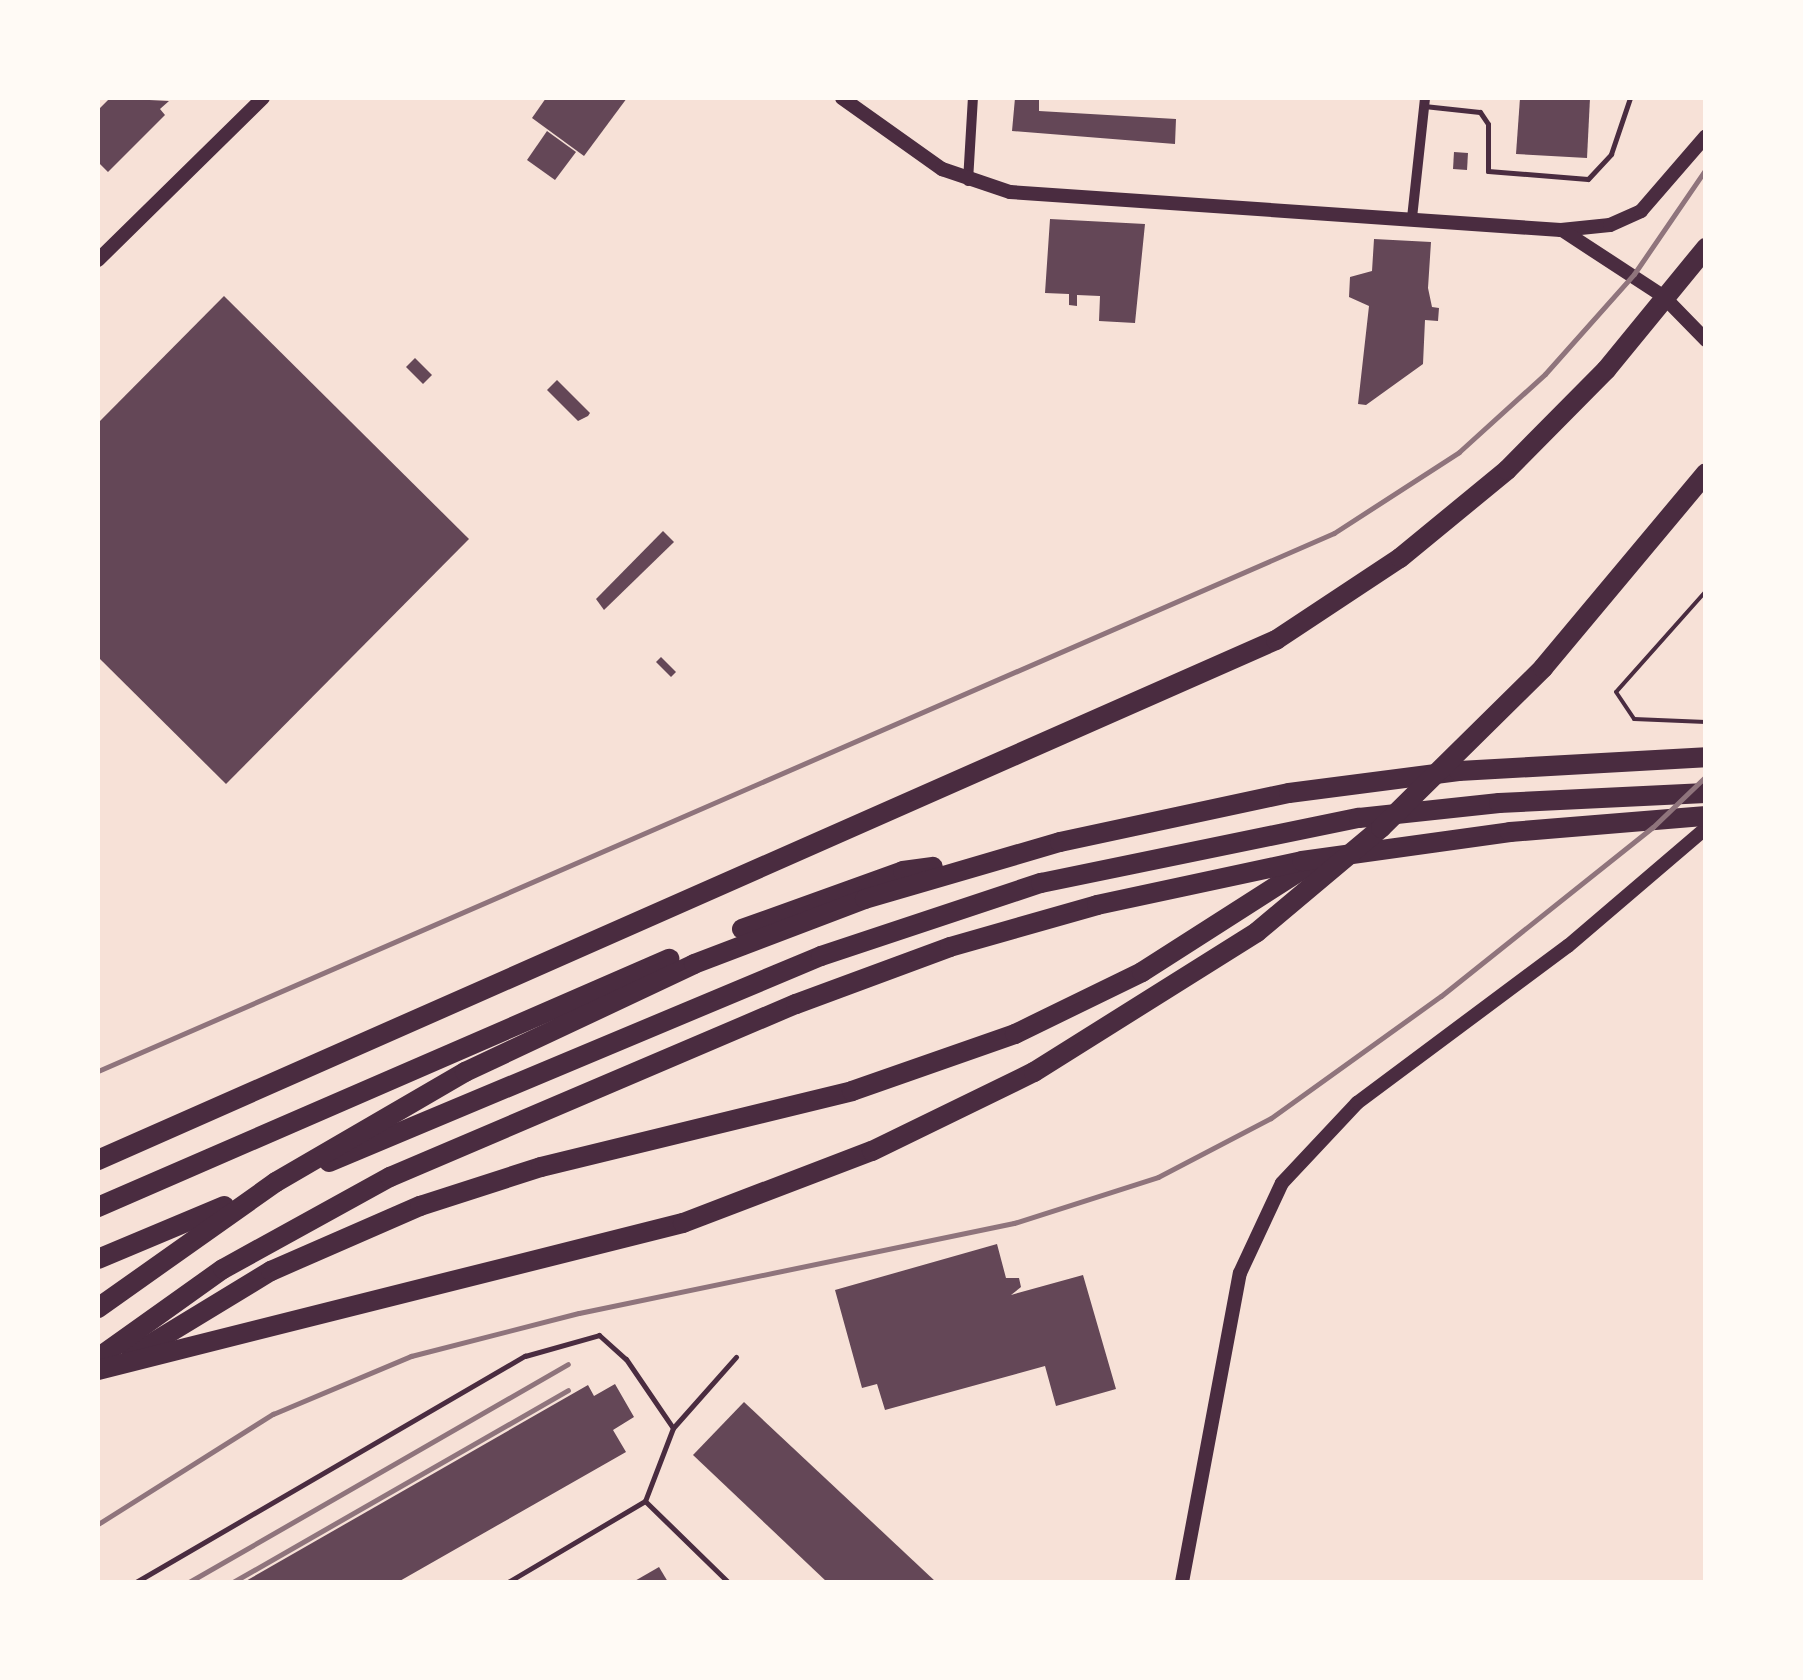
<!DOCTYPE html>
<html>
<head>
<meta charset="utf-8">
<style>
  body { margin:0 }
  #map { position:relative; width:1803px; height:1680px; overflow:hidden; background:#f7e1d7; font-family:"PT Sans",sans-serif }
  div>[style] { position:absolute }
  .building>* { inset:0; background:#644757 }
  .path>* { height:4px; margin:-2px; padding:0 2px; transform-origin:2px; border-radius:2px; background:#4a2c40 }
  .service>* { height:5px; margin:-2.5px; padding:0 2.5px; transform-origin:2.5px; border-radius:2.5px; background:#4a2c40 }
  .minor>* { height:10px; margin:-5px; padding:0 5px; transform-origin:5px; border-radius:5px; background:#4a2c40 }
  .tertiary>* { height:14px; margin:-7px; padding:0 7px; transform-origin:7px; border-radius:7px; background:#4a2c40 }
  .motorway>* { height:20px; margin:-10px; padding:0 10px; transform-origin:10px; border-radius:10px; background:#4a2c40 }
  .rail>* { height:5px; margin:-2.5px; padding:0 2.5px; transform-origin:2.5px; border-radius:2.5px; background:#8f747c }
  span { translate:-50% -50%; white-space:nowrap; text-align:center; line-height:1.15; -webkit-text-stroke:8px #fffaf5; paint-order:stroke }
  .frame { position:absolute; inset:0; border:100px solid #fffaf5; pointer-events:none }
</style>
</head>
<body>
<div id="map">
  <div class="building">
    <i style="clip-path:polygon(110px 98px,169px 101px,160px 109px,165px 115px,108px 172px,98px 162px,98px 110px)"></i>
    <i style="clip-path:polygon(546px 98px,627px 98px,584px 156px,532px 118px)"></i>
    <i style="clip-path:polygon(1015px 98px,1039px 98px,1039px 111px,1176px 119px,1175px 144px,1012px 131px)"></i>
    <i style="clip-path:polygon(1590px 98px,1587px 158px,1516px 154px,1520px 98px)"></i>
    <i style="clip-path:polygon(547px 131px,576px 152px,555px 180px,527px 160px)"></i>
    <i style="clip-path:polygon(1454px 152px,1468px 153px,1467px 170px,1453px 169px)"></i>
    <i style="clip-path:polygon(1050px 219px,1145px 224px,1135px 323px,1099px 321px,1100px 296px,1077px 295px,1077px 306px,1069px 305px,1069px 294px,1045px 293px)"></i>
    <i style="clip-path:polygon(1374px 239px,1431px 242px,1428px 288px,1432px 307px,1439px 308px,1438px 321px,1425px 320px,1423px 364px,1366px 405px,1358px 404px,1369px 306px,1349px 297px,1350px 277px,1372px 271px)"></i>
    <i style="clip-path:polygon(224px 296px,469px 539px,226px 784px,98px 657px,98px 423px)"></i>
    <i style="clip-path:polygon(415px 358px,432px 375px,423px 384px,406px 367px)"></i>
    <i style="clip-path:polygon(557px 380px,590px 413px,588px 416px,578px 421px,547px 390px)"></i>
    <i style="clip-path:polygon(663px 531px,674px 542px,604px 610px,596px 599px)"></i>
    <i style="clip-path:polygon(661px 657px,676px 672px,671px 677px,656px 662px)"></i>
    <i style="clip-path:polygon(997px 1244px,1006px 1278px,1019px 1278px,1021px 1287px,1011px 1295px,1083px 1275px,1116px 1389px,1056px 1406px,1045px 1366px,885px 1410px,877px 1384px,862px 1388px,835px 1290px)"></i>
    <i style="clip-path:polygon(615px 1384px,634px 1417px,613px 1430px,626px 1452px,398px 1582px,244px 1582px,588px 1385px,594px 1396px)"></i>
    <i style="clip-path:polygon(744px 1402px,936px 1582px,827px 1582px,693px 1455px)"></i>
    <i style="clip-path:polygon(659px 1567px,668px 1582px,633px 1582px)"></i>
  </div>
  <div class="path">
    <i style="left:1706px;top:591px;width:135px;rotate:131.7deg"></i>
    <i style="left:1616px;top:692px;width:32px;rotate:56deg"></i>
    <i style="left:1634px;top:719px;width:72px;rotate:2.4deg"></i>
  </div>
  <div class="service">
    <i style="left:1424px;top:106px;width:56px;rotate:6.1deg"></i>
    <i style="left:1480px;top:112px;width:14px;rotate:56deg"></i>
    <i style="left:1488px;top:124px;width:47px;rotate:90deg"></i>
    <i style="left:1488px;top:171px;width:100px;rotate:4.6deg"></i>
    <i style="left:1588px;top:179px;width:34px;rotate:-47deg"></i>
    <i style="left:1611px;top:154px;width:59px;rotate:-71.3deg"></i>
    <i style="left:673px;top:1428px;width:95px;rotate:-48.4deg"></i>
    <i style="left:645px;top:1501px;width:116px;rotate:44.3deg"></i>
    <i style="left:136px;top:1582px;width:450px;rotate:-30.2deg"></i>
    <i style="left:525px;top:1356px;width:77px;rotate:-15.8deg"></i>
    <i style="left:599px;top:1335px;width:36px;rotate:42deg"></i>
    <i style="left:626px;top:1359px;width:83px;rotate:55.7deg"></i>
    <i style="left:673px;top:1428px;width:78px;rotate:111deg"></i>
    <i style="left:645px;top:1501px;width:159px;rotate:149.4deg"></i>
  </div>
  <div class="minor">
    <i style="left:968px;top:181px;width:83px;rotate:-86.6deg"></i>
    <i style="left:1412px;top:218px;width:121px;rotate:-83.8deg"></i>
  </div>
  <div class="tertiary">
    <i style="left:842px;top:98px;width:123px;rotate:35.4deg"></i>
    <i style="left:942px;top:169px;width:72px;rotate:18.7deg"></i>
    <i style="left:1010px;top:192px;width:552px;rotate:3.95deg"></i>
    <i style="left:1561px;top:230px;width:49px;rotate:-5.8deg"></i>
    <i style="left:1610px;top:225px;width:34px;rotate:-24deg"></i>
    <i style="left:1641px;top:211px;width:99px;rotate:-49.1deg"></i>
    <i style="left:1562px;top:230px;width:121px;rotate:33.2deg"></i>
    <i style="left:1663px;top:296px;width:62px;rotate:45.7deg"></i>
    <i style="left:98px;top:260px;width:231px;rotate:-44.5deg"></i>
    <i style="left:1182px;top:1582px;width:314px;rotate:-79.4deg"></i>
    <i style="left:1240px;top:1273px;width:99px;rotate:-65deg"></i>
    <i style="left:1282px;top:1183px;width:110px;rotate:-46.8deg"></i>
    <i style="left:1357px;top:1103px;width:263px;rotate:-36.7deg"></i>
    <i style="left:1568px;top:946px;width:182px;rotate:-40.5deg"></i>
  </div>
  <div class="motorway">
    <i style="left:742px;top:929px;width:171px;rotate:-19.8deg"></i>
    <i style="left:903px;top:871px;width:30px;rotate:-8deg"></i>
    <i style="left:98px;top:1160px;width:1288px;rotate:-23.82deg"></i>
    <i style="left:1276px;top:640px;width:149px;rotate:-33.5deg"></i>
    <i style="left:1400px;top:558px;width:139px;rotate:-39.4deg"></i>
    <i style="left:1507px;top:470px;width:141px;rotate:-45.3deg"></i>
    <i style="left:1606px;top:370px;width:158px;rotate:-50.7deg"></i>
    <i style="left:329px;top:1162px;width:533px;rotate:-22.72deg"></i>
    <i style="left:821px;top:956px;width:232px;rotate:-18.4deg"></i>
    <i style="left:1041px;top:883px;width:325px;rotate:-11.6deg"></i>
    <i style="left:1359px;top:818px;width:141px;rotate:-6.1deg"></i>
    <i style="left:1499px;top:803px;width:207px;rotate:-2.8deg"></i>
    <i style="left:98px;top:1207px;width:623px;rotate:-23.48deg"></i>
    <i style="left:98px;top:1259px;width:137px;rotate:-22.8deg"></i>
    <i style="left:98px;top:1308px;width:218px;rotate:-35.3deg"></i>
    <i style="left:276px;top:1182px;width:219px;rotate:-30.2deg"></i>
    <i style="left:465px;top:1072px;width:253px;rotate:-25.2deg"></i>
    <i style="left:694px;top:964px;width:183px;rotate:-20.8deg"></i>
    <i style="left:865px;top:899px;width:203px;rotate:-16.3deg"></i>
    <i style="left:1060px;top:842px;width:234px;rotate:-12.1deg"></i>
    <i style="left:1289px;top:793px;width:171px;rotate:-7.4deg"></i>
    <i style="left:1459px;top:771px;width:247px;rotate:-3.2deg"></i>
    <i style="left:131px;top:1356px;width:164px;rotate:-31.3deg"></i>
    <i style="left:271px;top:1271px;width:163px;rotate:-23.6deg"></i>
    <i style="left:420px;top:1206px;width:127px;rotate:-17.9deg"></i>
    <i style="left:541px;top:1167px;width:320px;rotate:-13.7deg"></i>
    <i style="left:852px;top:1091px;width:173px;rotate:-19.3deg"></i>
    <i style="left:1015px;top:1034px;width:141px;rotate:-26deg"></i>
    <i style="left:1142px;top:972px;width:198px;rotate:-32.6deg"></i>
    <i style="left:98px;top:1358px;width:153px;rotate:-35.5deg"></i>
    <i style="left:223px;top:1269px;width:191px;rotate:-28.9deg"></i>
    <i style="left:390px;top:1177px;width:441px;rotate:-23.1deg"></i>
    <i style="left:796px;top:1004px;width:164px;rotate:-20.3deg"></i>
    <i style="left:950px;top:947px;width:153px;rotate:-15.9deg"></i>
    <i style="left:1097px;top:905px;width:210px;rotate:-12.1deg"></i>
    <i style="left:1302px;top:861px;width:210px;rotate:-7.9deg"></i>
    <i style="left:1510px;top:832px;width:197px;rotate:-4.7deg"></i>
    <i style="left:98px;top:1370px;width:603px;rotate:-14.11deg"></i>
    <i style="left:683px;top:1223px;width:202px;rotate:-20.9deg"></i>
    <i style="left:872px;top:1151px;width:180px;rotate:-26deg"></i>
    <i style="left:1034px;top:1072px;width:263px;rotate:-32.1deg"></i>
    <i style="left:1257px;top:932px;width:162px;rotate:-40deg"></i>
    <i style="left:1381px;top:828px;width:228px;rotate:-44.6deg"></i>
    <i style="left:1543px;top:668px;width:254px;rotate:-50.1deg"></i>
  </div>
  <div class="rail">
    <i style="left:98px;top:1071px;width:1348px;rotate:-23.52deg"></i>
    <i style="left:1334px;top:533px;width:149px;rotate:-32.9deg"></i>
    <i style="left:1459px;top:452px;width:116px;rotate:-42.2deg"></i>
    <i style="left:1545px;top:374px;width:134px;rotate:-48.3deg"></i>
    <i style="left:1634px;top:274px;width:127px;rotate:-55.6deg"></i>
    <i style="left:98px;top:1524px;width:207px;rotate:-32.2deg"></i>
    <i style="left:273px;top:1414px;width:150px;rotate:-22.8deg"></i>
    <i style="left:411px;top:1356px;width:173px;rotate:-14.4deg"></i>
    <i style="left:579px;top:1313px;width:444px;rotate:-11.7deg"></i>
    <i style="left:1014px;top:1223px;width:151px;rotate:-17.7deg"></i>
    <i style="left:1158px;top:1177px;width:127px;rotate:-27.6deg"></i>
    <i style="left:1271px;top:1118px;width:209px;rotate:-35.7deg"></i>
    <i style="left:1441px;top:996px;width:271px;rotate:-38.6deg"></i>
    <i style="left:1653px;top:827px;width:74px;rotate:-43.9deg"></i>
    <i style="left:189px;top:1582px;width:437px;rotate:-29.9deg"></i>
    <i style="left:233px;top:1582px;width:386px;rotate:-29.8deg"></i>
  </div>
  <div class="frame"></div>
</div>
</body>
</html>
